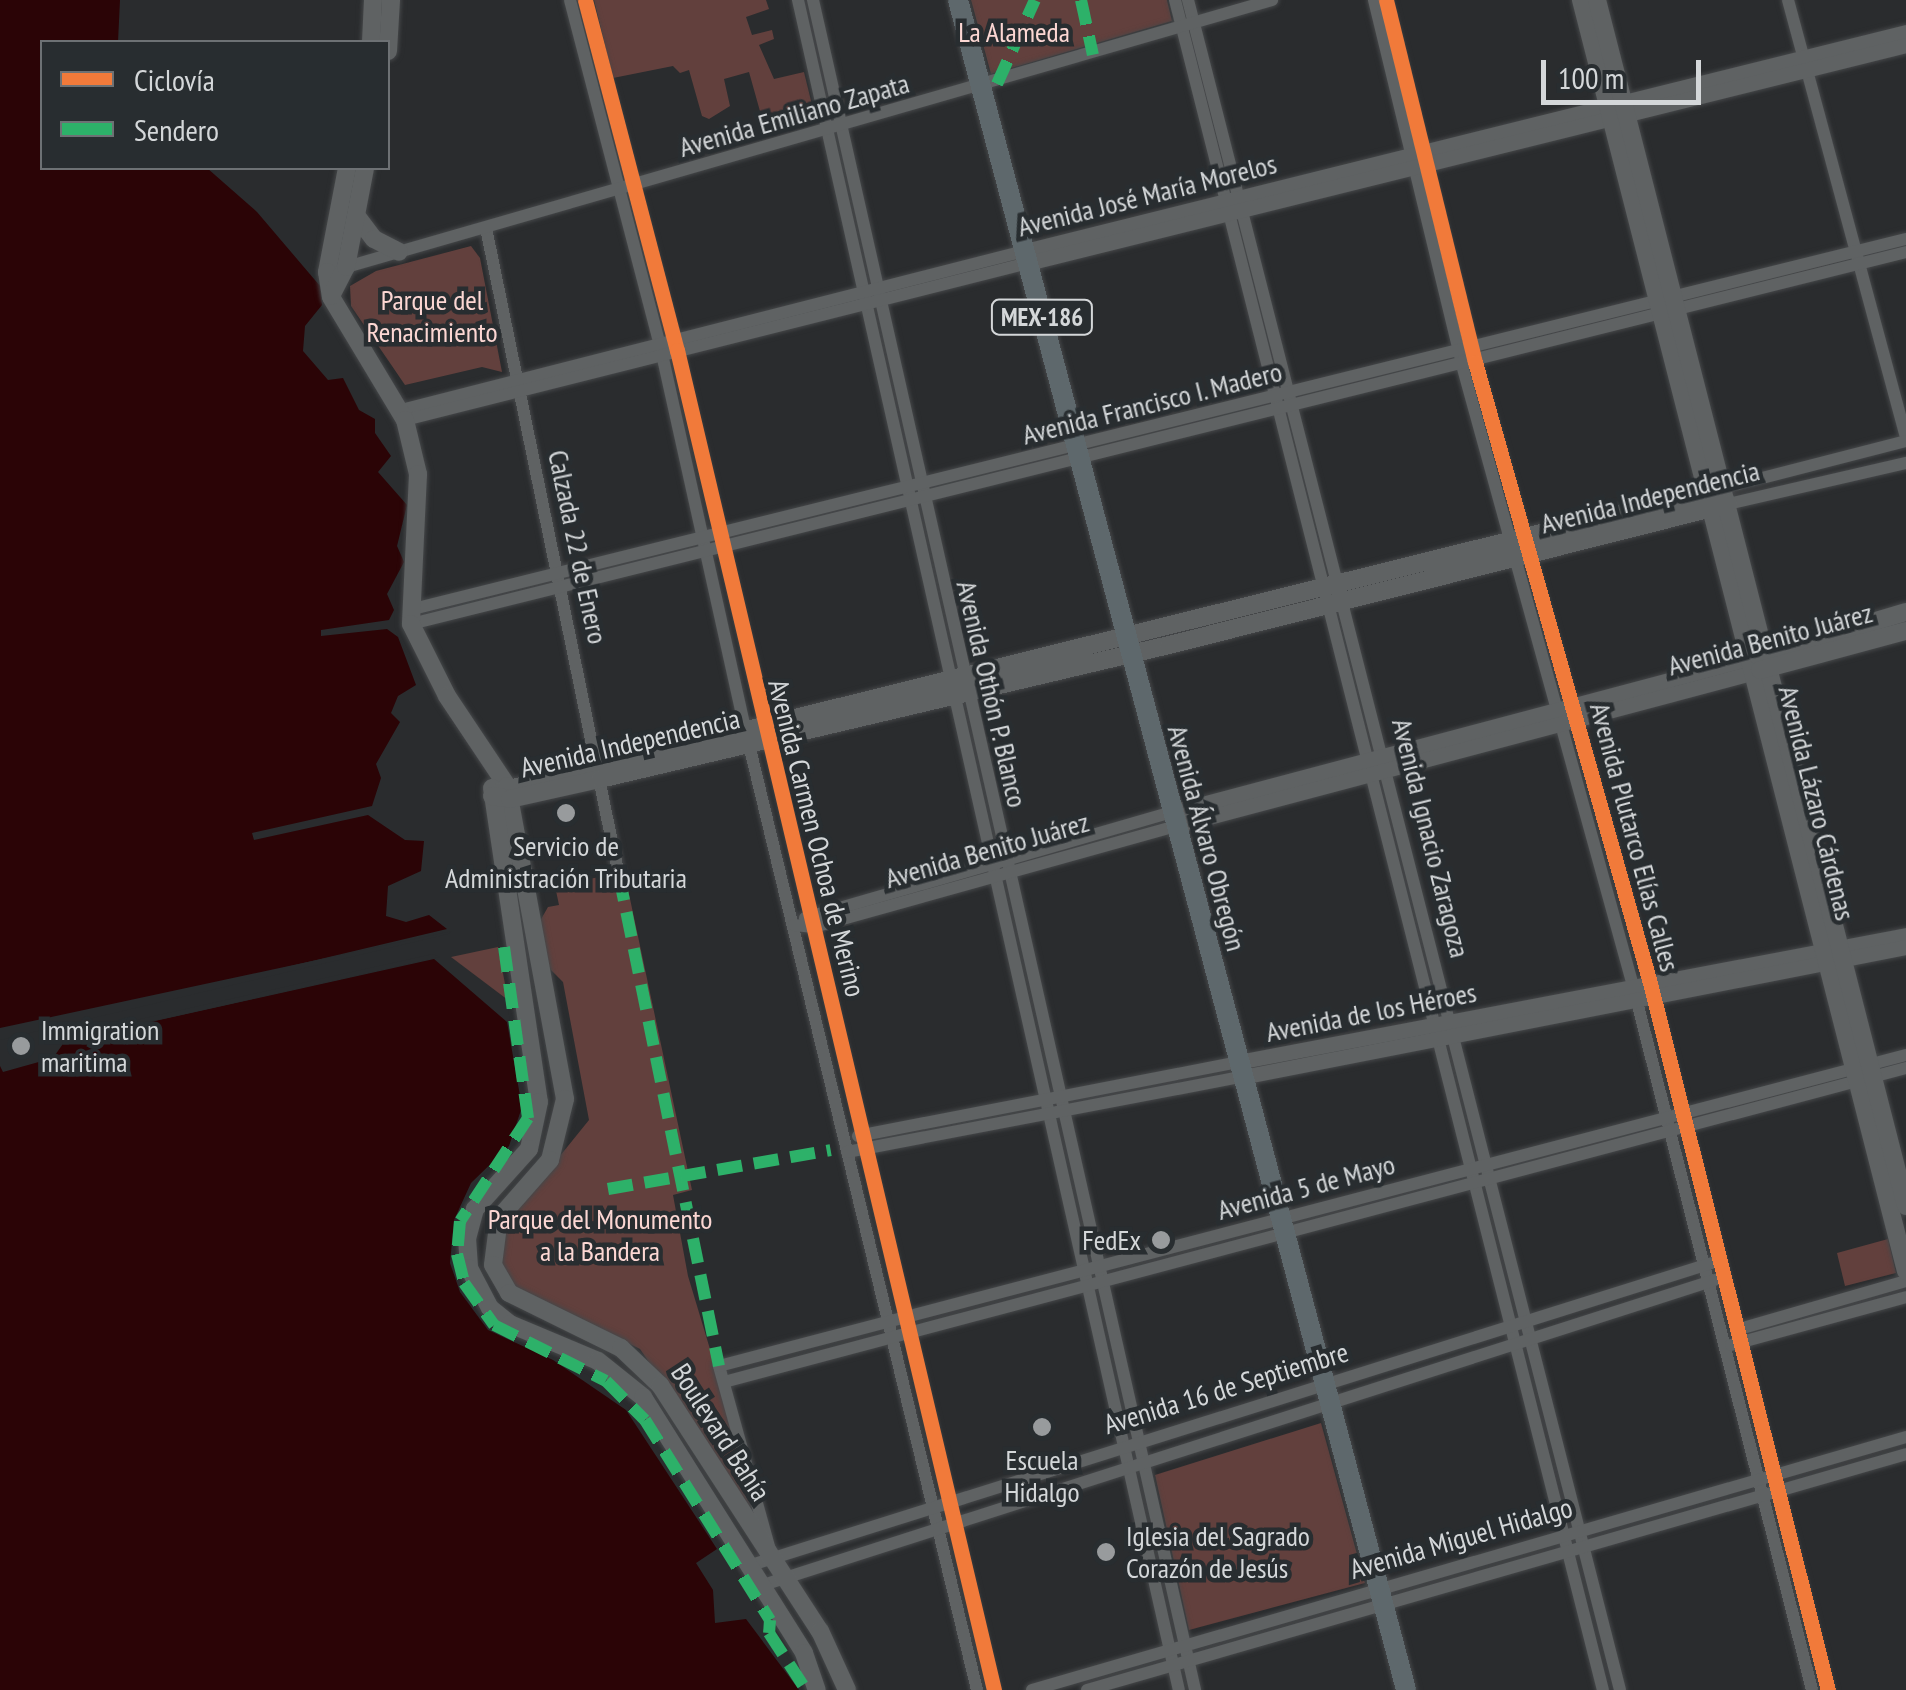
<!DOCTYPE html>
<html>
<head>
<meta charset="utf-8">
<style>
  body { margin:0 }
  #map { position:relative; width:1906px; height:1690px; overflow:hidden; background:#2a2c2e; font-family:"PT Sans Narrow",sans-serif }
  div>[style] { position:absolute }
  .green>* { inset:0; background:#62403d }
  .water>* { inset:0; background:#2b0406 }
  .pier>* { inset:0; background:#2a2c2e }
  .roads { filter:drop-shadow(0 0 2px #454749) drop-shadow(0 0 2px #454749) }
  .minor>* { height:12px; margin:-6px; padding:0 6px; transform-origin:6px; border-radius:6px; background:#5f6263 }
  .tertiary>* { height:15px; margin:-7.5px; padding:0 7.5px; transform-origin:7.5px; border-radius:7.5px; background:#5f6263 }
  .secondary>* { height:18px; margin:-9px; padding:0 9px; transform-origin:9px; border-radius:9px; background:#5f6263 }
  .primary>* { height:20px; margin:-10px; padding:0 10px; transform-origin:10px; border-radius:10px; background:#5e686c }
  .quiet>* { height:12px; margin-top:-6px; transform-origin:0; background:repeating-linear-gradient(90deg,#2db169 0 25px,transparent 0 37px) }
  .cycleway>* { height:15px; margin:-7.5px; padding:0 7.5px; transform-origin:7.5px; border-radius:7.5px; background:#f17a3a }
  .dots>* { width:28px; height:28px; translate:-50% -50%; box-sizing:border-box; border:5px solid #282d30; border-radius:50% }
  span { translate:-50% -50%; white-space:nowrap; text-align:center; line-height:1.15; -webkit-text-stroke:9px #282d30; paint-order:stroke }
  .shield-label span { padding:2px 8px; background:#282d30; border:2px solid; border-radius:8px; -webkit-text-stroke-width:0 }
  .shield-label { font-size:25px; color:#d4d7d9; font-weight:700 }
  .park-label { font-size:28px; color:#fcd7d3 }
  .street-label { font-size:28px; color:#d4d7d9 }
  .poi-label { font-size:28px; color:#d4d7d9 }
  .left { translate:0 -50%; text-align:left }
  .right { translate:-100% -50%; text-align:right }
  .legend { position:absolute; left:40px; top:40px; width:350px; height:130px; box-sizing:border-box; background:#282d30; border:2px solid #6d7174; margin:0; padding:12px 18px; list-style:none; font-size:30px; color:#d4d7d9 }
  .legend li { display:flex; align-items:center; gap:20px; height:50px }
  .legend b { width:50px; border:2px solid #6d7174 }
  .scale { position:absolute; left:1541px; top:60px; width:160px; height:45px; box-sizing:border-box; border:5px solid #d4d7d9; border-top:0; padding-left:12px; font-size:30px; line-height:35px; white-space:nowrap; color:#d4d7d9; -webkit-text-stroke:8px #282d30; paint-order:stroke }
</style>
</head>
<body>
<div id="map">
  <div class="green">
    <i style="clip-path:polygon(594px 0,766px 0,769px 9px,746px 17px,752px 35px,772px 30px,774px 39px,759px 45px,774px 79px,804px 72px,814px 113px,763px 122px,749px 72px,724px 79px,730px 106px,709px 119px,702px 116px,689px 70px,680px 73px,673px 66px,613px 78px)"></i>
    <i style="clip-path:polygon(971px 0,1167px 0,1172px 21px,991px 74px)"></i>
    <i style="clip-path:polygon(471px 246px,480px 258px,502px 372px,482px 367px,405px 385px,351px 306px,350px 286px,376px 271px)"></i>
    <i style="clip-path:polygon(609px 875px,611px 883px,626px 880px,692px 1190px,673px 1195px,688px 1276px,756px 1502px,749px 1510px,640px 1349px,516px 1288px,502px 1266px,501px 1229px,589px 1120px,563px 982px,549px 968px,540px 921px,548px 907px,559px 905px,555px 886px)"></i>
    <i style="clip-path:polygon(498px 947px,508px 1000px,451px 957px)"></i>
    <i style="clip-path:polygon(1888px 1239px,1896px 1273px,1845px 1286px,1837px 1253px)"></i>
    <i style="clip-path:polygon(1321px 1423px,1365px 1583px,1189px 1630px,1155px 1475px)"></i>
  </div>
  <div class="water">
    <i style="clip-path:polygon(0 0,120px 0,118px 42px,42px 42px,42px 168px,207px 168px,257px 212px,320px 286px,322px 305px,305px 326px,303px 351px,328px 380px,343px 378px,359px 410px,375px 419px,375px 433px,391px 456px,378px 472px,407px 505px,397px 546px,404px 562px,387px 594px,394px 610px,389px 620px,321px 630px,321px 636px,387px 629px,398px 637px,416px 685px,398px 696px,391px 713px,400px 722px,376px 764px,381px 778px,372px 806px,252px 833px,254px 840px,368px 815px,405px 840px,424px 841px,421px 871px,388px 886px,386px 916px,406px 922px,429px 915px,447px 929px,0 1035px)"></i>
    <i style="clip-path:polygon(434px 959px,507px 1022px,522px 1107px,509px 1146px,471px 1183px,454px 1220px,450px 1263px,460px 1292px,488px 1330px,553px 1360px,626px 1410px,717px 1549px,696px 1563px,713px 1590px,715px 1623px,746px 1619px,799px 1690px,0 1690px,0 1066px,3px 1072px,53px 1058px,65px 1041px)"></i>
  </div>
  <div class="pier">
    <i style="clip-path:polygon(452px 931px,448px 934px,0 1040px,0 1028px)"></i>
    <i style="clip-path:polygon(433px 954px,440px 957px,51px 1044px,64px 1036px)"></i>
  </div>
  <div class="roads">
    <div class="minor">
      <i style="left:570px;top:0;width:366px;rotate:75.4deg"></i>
      <i style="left:662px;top:354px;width:383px;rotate:77.5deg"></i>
      <i style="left:745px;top:728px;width:990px;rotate:76.44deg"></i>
      <i style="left:585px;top:0;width:362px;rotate:75.3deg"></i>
      <i style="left:677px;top:350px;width:1377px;rotate:76.69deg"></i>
      <i style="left:798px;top:0;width:1732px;rotate:77.3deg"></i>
      <i style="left:813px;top:0;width:1733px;rotate:77.26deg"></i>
      <i style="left:1175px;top:0;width:1743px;rotate:75.79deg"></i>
      <i style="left:1188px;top:0;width:1744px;rotate:75.66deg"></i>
      <i style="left:1374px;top:0;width:375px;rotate:76.4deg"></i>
      <i style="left:1462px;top:365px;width:644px;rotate:74.6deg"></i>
      <i style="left:1633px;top:986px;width:726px;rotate:75.73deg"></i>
      <i style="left:1386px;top:0;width:373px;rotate:76.2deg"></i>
      <i style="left:1475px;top:362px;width:645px;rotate:74.26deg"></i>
      <i style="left:1650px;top:983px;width:729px;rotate:75.87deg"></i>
      <i style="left:1788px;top:0;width:454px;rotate:74.9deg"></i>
      <i style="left:486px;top:228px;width:662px;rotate:78.4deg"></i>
      <i style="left:343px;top:268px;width:967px;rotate:-16.09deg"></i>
      <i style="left:401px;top:410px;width:644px;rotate:-14.3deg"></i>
      <i style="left:405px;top:420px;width:642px;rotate:-14.14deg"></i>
      <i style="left:1723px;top:488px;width:189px;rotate:-14.4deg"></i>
      <i style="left:1728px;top:504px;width:183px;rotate:-13deg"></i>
      <i style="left:409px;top:610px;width:1542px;rotate:-13.92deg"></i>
      <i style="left:411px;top:624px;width:1541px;rotate:-13.97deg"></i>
      <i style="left:805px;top:918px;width:382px;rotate:-16.1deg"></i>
      <i style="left:794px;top:925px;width:20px;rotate:6deg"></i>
      <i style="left:814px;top:927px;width:375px;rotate:-15.6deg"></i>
      <i style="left:858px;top:1136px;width:387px;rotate:-11deg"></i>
      <i style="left:847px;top:1152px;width:402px;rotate:-10.8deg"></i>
      <i style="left:1736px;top:1330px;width:177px;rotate:-16.1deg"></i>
      <i style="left:1731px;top:1345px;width:181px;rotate:-15.3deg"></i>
      <i style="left:724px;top:1382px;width:1223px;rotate:-14.88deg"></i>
      <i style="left:770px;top:1550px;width:191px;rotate:-105.5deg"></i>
      <i style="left:719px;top:1366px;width:1227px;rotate:-14.68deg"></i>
      <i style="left:748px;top:1566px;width:1010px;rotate:-17.45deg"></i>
      <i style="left:760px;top:1586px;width:1003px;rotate:-17.77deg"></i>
      <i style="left:1032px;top:1690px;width:910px;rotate:-16.14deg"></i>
      <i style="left:1087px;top:1690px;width:852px;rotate:-16.07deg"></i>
    </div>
    <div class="tertiary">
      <i style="left:1025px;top:251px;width:908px;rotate:-13.96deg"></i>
      <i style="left:1028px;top:263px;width:905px;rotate:-13.94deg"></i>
      <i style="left:1172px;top:812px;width:599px;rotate:-14.89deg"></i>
      <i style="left:1175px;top:826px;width:600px;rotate:-14.87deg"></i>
      <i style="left:1238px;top:1062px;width:680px;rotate:-10.76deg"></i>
      <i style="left:1242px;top:1077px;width:677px;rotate:-11.08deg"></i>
    </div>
    <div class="secondary">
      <i style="left:1581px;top:0;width:1312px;rotate:75.66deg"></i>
      <i style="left:1597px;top:0;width:1245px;rotate:75.63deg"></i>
      <i style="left:371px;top:42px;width:42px;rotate:-87.3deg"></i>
      <i style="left:388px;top:51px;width:51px;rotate:-86.6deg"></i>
      <i style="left:347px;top:168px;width:106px;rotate:100.9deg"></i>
      <i style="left:327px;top:272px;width:25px;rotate:81deg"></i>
      <i style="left:331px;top:297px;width:144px;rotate:59deg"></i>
      <i style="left:405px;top:420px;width:56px;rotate:76.5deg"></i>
      <i style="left:418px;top:474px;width:150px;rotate:92.7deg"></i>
      <i style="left:411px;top:624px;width:80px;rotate:63.4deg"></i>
      <i style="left:447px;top:696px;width:108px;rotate:56.3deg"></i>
      <i style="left:507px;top:786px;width:318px;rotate:79.5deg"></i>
      <i style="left:565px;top:1099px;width:63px;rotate:103.8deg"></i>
      <i style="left:550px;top:1160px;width:77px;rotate:131.3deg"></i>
      <i style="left:499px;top:1218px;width:47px;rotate:97.3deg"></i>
      <i style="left:493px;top:1265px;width:32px;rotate:60deg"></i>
      <i style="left:509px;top:1293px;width:125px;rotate:26.2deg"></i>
      <i style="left:621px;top:1348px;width:54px;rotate:43.5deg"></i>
      <i style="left:660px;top:1385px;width:293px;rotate:57deg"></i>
      <i style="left:820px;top:1631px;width:65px;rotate:65.4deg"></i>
      <i style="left:358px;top:218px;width:26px;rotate:53deg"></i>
      <i style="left:374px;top:239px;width:28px;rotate:27deg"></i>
      <i style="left:331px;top:296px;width:33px;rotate:-63deg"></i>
      <i style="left:346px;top:267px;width:101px;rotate:-79.1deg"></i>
      <i style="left:1758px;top:656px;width:154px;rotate:-16.6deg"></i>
      <i style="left:1760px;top:670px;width:151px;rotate:-15deg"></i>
      <i style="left:492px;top:788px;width:317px;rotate:81.5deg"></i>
      <i style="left:539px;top:1102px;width:48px;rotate:102deg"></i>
      <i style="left:529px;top:1149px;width:81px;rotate:132deg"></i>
      <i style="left:475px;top:1209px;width:30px;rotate:105deg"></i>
      <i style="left:467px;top:1238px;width:30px;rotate:86deg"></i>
      <i style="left:469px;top:1268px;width:45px;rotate:62.3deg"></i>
      <i style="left:490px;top:1308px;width:26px;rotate:39deg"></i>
      <i style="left:510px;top:1324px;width:95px;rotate:22.8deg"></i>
      <i style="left:598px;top:1361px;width:58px;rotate:38.7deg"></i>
      <i style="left:643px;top:1397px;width:302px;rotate:57.8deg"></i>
      <i style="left:804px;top:1653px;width:39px;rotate:71deg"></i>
      <i style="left:501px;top:791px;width:1259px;rotate:-13.93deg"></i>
      <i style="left:492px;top:796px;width:18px;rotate:9deg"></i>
      <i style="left:510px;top:799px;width:92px;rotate:-12.5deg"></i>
      <i style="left:600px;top:779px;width:585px;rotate:-13.25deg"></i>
      <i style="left:1169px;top:645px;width:577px;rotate:-14.16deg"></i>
    </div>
    <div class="primary">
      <i style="left:958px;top:0;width:1748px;rotate:75.15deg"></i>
    </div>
  </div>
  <div class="quiet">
    <i style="left:1081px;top:0;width:56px;rotate:77.7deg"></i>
    <i style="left:997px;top:84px;width:92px;rotate:-65.7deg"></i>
    <i style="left:619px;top:876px;width:500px;rotate:78.47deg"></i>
    <i style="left:504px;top:947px;width:173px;rotate:82deg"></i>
    <i style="left:528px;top:1118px;width:123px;rotate:123.4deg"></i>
    <i style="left:460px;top:1221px;width:33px;rotate:95deg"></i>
    <i style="left:457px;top:1254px;width:30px;rotate:76deg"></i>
    <i style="left:464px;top:1283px;width:52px;rotate:54.5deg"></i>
    <i style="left:494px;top:1325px;width:125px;rotate:26.6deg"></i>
    <i style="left:606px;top:1381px;width:55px;rotate:45deg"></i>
    <i style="left:645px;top:1420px;width:236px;rotate:58deg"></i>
    <i style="left:770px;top:1620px;width:13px;rotate:94deg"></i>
    <i style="left:769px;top:1633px;width:68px;rotate:57deg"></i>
    <i style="left:608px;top:1189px;width:226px;rotate:-9.9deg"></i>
  </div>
  <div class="cycleway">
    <i style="left:585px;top:0;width:362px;rotate:75.3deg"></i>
    <i style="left:677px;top:350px;width:1377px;rotate:76.69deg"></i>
    <i style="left:1386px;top:0;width:373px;rotate:76.2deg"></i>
    <i style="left:1475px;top:362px;width:645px;rotate:74.26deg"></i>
    <i style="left:1650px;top:983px;width:729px;rotate:75.87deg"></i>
  </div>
  <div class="dots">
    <i style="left:566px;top:813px;background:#989b9d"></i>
    <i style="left:21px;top:1046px;background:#989b9d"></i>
    <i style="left:1161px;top:1240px;background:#989b9d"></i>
    <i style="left:1042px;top:1427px;background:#989b9d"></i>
    <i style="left:1106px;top:1552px;background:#989b9d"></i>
  </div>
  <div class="shield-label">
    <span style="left:1042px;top:317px">MEX-186</span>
  </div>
  <div class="park-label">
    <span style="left:1014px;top:32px">La Alameda</span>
    <span style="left:432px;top:316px">Parque del<br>Renacimiento</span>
    <span style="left:600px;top:1235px">Parque del Monumento<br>a la Bandera</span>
  </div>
  <div class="street-label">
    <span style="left:794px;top:115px;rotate:-16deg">Avenida Emiliano Zapata</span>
    <span style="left:1147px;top:195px;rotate:-14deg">Avenida José María Morelos</span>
    <span style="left:1152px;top:403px;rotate:-14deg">Avenida Francisco I. Madero</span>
    <span style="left:1650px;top:497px;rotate:-14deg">Avenida Independencia</span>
    <span style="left:578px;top:547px;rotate:78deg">Calzada 22 de Enero</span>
    <span style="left:1770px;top:639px;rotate:-15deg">Avenida Benito Juárez</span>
    <span style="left:992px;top:694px;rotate:77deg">Avenida Othón P. Blanco</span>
    <span style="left:630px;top:743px;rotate:-13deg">Avenida Independencia</span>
    <span style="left:1817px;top:803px;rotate:76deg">Avenida Lázaro Cárdenas</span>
    <span style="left:1635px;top:837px;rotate:75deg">Avenida Plutarco Elías Calles</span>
    <span style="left:817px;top:838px;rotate:76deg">Avenida Carmen Ochoa de Merino</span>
    <span style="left:1207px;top:838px;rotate:75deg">Avenida Álvaro Obregón</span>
    <span style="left:1431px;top:838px;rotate:76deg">Avenida Ignacio Zaragoza</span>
    <span style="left:987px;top:850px;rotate:-16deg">Avenida Benito Juárez</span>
    <span style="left:1371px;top:1012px;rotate:-11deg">Avenida de los Héroes</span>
    <span style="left:1306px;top:1187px;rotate:-15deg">Avenida 5 de Mayo</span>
    <span style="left:1226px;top:1388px;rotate:-17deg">Avenida 16 de Septiembre</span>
    <span style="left:721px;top:1432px;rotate:57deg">Boulevard Bahía</span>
    <span style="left:1461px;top:1538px;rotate:-16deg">Avenida Miguel Hidalgo</span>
  </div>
  <div class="poi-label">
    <span style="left:566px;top:862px">Servicio de<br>Administración Tributaria</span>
    <span class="left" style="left:41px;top:1046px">Immigration<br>maritima</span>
    <span class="right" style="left:1141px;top:1240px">FedEx</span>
    <span style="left:1042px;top:1476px">Escuela<br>Hidalgo</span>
    <span class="left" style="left:1126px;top:1552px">Iglesia del Sagrado<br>Corazón de Jesús</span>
  </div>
  <ul class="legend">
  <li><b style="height:12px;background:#f17a3a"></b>Ciclovía</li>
  <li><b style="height:12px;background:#2db169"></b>Sendero</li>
  </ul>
  <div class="scale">100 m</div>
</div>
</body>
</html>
